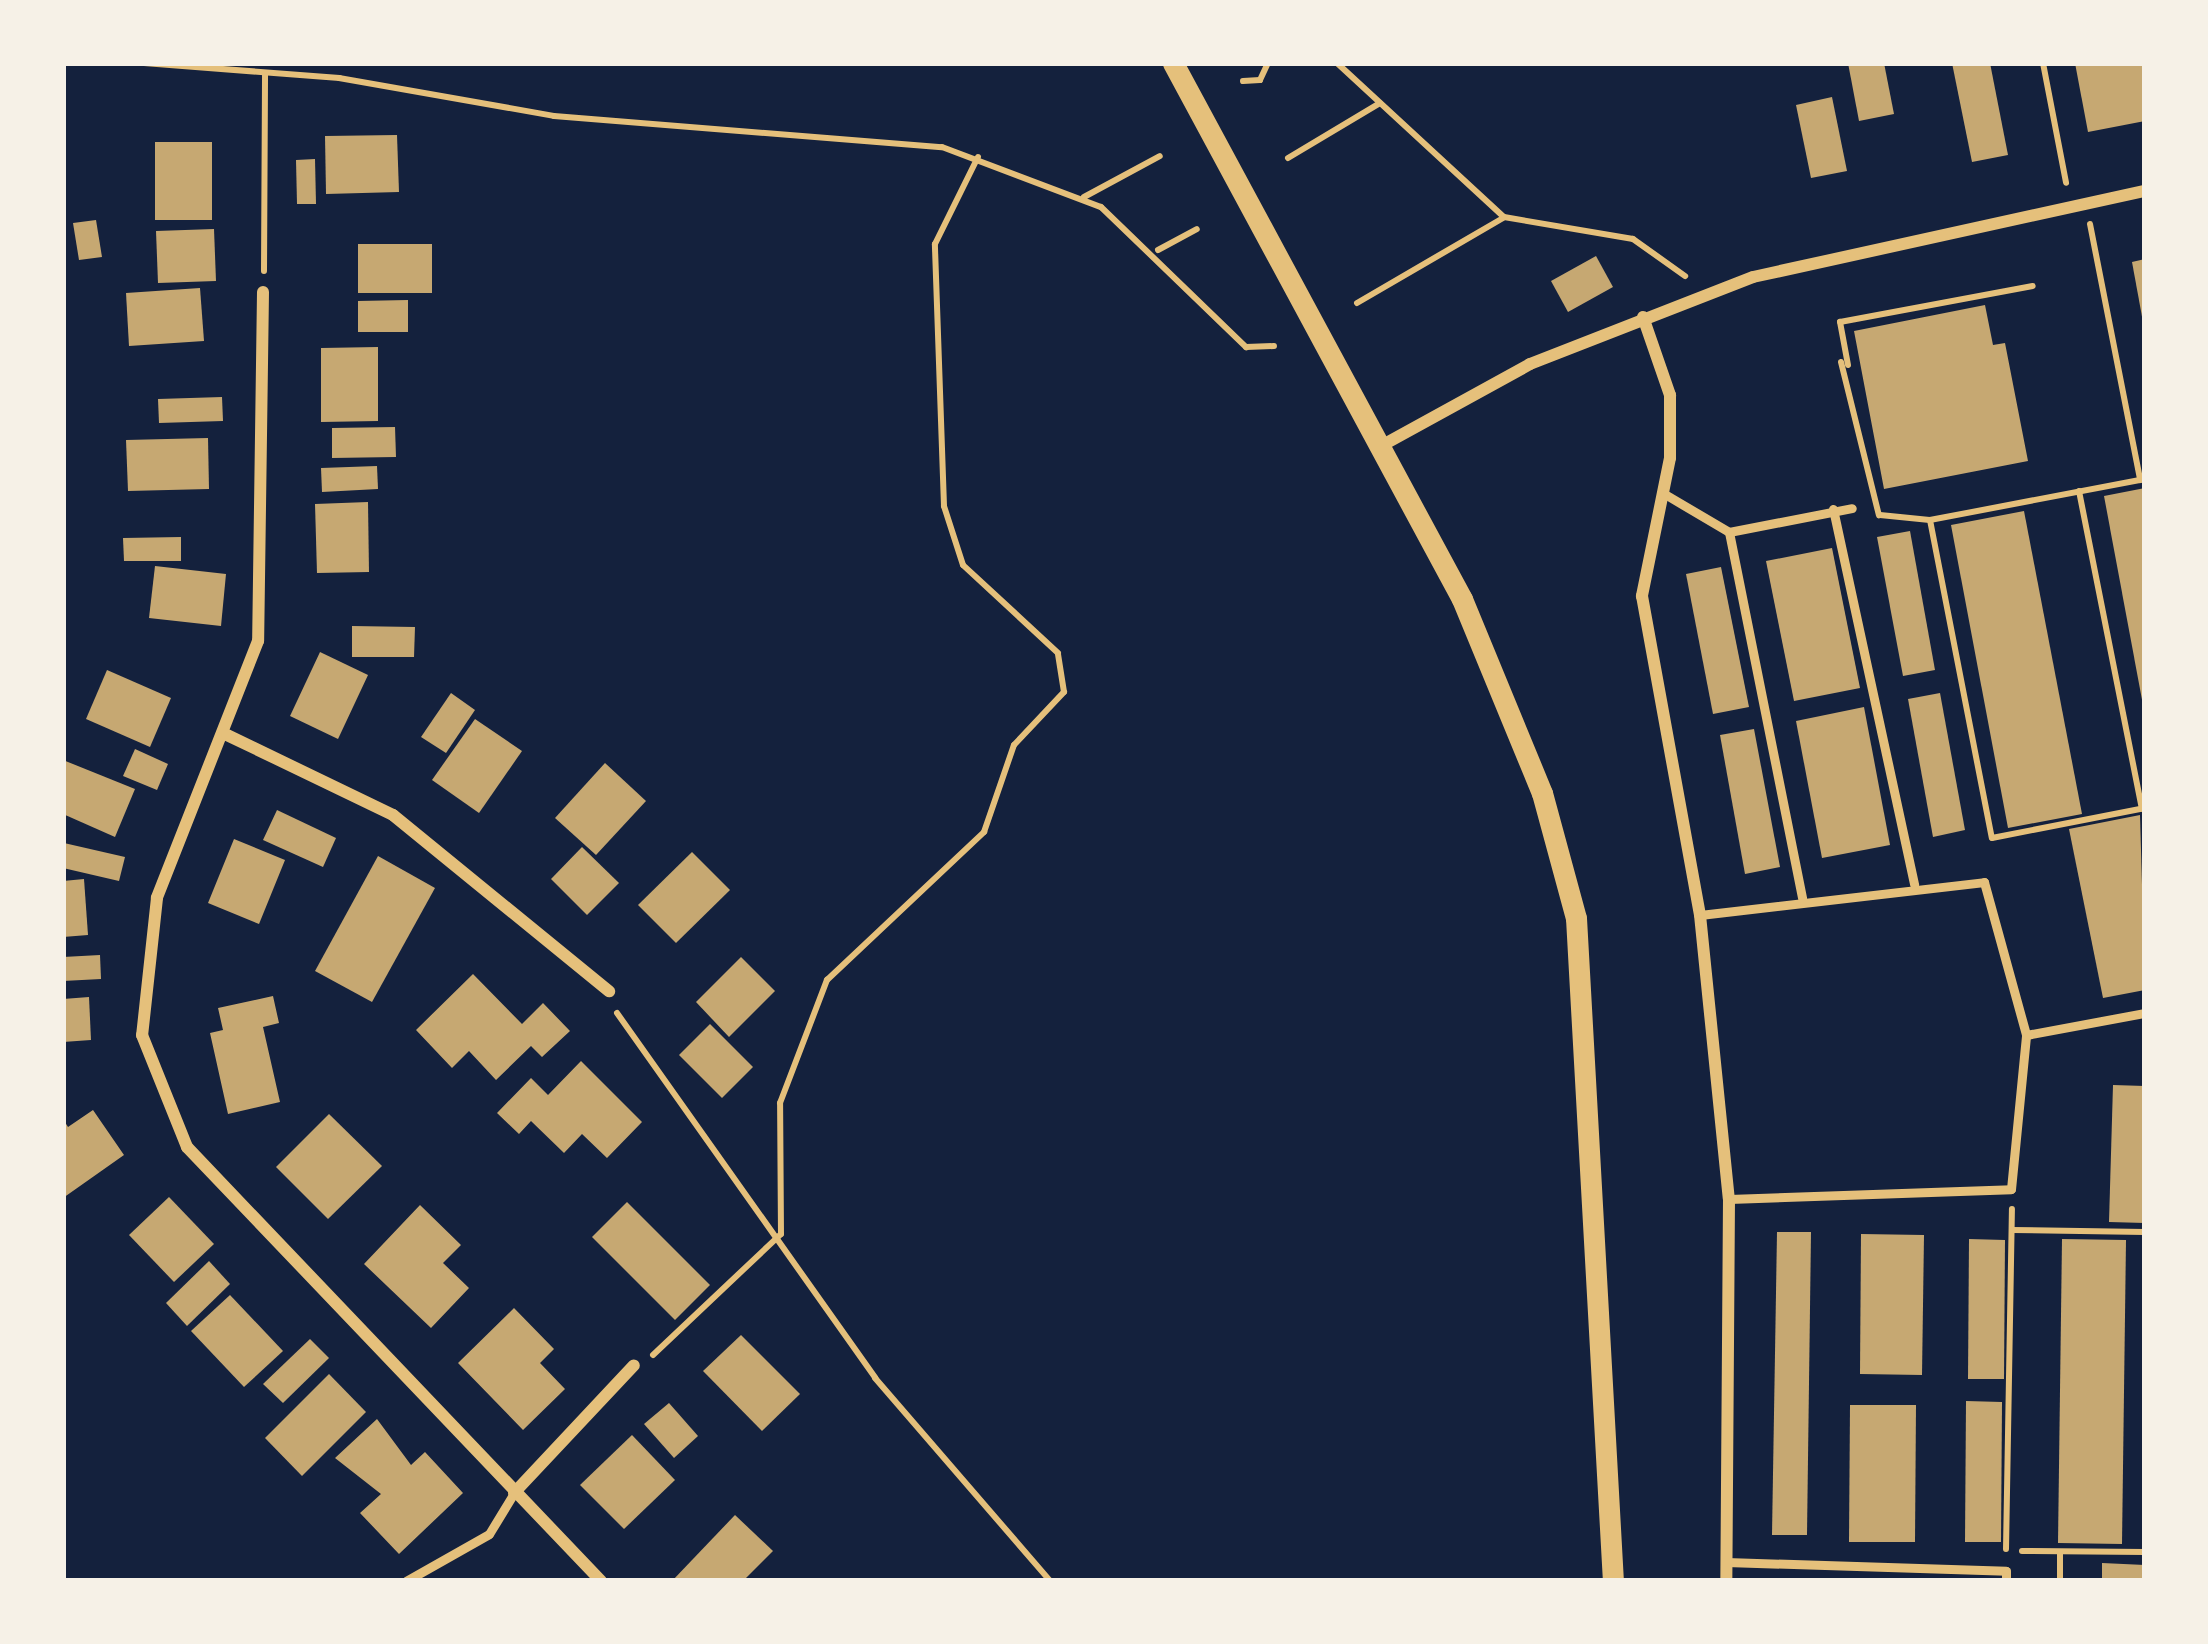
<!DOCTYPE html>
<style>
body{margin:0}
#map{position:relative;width:2208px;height:1644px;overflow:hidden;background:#14213d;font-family:Merriweather,serif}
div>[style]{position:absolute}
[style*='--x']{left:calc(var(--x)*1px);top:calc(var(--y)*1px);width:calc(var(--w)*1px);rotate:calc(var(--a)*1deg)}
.building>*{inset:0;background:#c6a872}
.path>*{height:6px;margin:-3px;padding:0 3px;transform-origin:3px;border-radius:3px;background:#e5c07b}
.service>*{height:9px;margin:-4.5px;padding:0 4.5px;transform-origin:4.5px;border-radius:4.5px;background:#e5c07b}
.minor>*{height:12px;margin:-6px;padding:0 6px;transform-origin:6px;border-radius:6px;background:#e5c07b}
.tertiary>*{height:21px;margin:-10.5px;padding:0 10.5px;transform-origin:10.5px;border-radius:10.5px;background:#e5c07b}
span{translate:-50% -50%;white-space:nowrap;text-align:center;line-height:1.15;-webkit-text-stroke:12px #f6f1e7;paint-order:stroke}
.frame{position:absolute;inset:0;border:66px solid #f6f1e7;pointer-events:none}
</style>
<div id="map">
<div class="building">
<i style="clip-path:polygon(1848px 63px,1884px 63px,1894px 114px,1859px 121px)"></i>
<i style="clip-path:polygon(1952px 63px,1990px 63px,2008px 155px,1972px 162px)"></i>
<i style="clip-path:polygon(2075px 63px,2145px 63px,2145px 121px,2088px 132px)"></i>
<i style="clip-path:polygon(1832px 97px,1847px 171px,1811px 178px,1796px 105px)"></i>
<i style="clip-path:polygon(397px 135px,399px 192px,326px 194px,325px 136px)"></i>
<i style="clip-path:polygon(155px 142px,212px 142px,212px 220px,155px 220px)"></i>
<i style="clip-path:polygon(315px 159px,316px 204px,297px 204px,296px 160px)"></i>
<i style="clip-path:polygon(96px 220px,102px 257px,79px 260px,73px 223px)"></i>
<i style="clip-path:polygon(214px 229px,216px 281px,158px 283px,156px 231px)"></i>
<i style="clip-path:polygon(358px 244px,432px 244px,432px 293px,358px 293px)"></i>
<i style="clip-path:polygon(1596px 256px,1613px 287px,1568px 312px,1551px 281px)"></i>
<i style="clip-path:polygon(2145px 259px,2145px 322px,2143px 322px,2132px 262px)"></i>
<i style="clip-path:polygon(200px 288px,204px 341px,129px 346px,126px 293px)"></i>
<i style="clip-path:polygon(408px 300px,408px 332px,358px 332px,358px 301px)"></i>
<i style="clip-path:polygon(1985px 305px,1993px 345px,2005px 343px,2028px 461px,1884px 489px,1854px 331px)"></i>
<i style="clip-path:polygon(378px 347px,378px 421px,321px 422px,321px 348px)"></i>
<i style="clip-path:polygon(222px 397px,223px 421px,159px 423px,158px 399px)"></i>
<i style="clip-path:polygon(395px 427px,396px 457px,332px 458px,332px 428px)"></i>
<i style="clip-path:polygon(208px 438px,209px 489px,128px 491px,126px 440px)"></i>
<i style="clip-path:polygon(377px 466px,378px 489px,322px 492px,321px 468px)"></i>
<i style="clip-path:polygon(2145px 488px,2145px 705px,2143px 705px,2104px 496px)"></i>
<i style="clip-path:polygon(368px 502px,369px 572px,317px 573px,315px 504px)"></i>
<i style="clip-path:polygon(2024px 511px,2082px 814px,2008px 828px,1951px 525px)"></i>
<i style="clip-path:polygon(1910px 531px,1935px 670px,1903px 676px,1877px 537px)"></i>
<i style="clip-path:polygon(181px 537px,181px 561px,124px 561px,123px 538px)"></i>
<i style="clip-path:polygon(1832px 548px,1860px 688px,1794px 701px,1766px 561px)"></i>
<i style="clip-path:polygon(155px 566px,226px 574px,221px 626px,149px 618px)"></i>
<i style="clip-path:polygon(1721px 567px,1749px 707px,1713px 714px,1686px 574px)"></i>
<i style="clip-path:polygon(352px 626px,415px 627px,414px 657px,352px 657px)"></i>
<i style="clip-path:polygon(320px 652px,368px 675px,338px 739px,290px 716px)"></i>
<i style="clip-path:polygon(107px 670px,171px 698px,150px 747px,86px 719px)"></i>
<i style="clip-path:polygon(451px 693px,475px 710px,446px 753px,421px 737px)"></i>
<i style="clip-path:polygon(1940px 693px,1965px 830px,1933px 837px,1908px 699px)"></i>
<i style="clip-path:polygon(1864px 707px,1890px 845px,1822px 858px,1796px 721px)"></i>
<i style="clip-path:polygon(475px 719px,522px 751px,479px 813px,432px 780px)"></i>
<i style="clip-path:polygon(1754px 729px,1780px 867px,1745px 874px,1720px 735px)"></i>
<i style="clip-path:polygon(135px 749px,168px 764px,157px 790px,123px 776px)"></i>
<i style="clip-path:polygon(63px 760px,135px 789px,115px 837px,63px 814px)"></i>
<i style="clip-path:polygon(605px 763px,646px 801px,596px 855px,555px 818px)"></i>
<i style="clip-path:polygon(277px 810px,336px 838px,323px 867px,263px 840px)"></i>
<i style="clip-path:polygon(2140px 815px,2145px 990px,2103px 998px,2069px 829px)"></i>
<i style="clip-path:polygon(234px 839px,285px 860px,259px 924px,208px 903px)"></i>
<i style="clip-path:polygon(64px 843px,125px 857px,119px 881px,63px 868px)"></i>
<i style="clip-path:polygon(582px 847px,619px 883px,587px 915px,551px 879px)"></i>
<i style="clip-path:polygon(692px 852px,730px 890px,676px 943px,638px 905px)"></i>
<i style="clip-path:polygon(378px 856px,435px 888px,372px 1002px,315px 971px)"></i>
<i style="clip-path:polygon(84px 879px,88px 935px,63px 937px,63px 881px)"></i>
<i style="clip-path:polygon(100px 955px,101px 979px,63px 981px,63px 957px)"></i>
<i style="clip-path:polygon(741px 957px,775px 991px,729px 1037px,696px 1002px)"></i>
<i style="clip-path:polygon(473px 974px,522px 1024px,543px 1003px,570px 1031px,542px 1057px,531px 1046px,496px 1080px,469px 1051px,452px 1068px,416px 1030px)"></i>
<i style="clip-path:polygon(273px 996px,279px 1023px,263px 1027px,280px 1102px,228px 1114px,210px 1033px,223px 1030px,218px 1008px)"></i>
<i style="clip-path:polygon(89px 997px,91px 1040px,63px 1042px,63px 999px)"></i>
<i style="clip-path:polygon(710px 1024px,753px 1067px,722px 1098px,679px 1055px)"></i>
<i style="clip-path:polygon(581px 1061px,642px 1122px,607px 1158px,582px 1134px,564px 1153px,531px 1121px,519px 1134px,497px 1113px,531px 1078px,548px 1095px)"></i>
<i style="clip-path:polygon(2113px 1085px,2145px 1086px,2145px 1223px,2109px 1222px)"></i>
<i style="clip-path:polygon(93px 1110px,124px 1155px,63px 1198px,63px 1119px,68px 1127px)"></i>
<i style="clip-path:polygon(329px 1114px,382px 1166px,328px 1219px,276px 1167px)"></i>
<i style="clip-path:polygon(169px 1197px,214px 1244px,174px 1282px,129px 1235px)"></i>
<i style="clip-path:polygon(627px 1202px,710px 1285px,675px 1320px,592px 1237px)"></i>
<i style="clip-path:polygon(420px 1205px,461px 1245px,443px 1263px,469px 1288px,431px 1328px,364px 1264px)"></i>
<i style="clip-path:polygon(1777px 1232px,1811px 1232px,1807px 1535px,1772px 1535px)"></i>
<i style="clip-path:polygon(1861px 1234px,1924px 1235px,1922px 1375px,1860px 1374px)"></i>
<i style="clip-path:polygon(1969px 1239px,2005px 1240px,2004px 1379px,1968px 1379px)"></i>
<i style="clip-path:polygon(2062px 1239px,2126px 1240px,2122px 1544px,2058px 1543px)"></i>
<i style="clip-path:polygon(209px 1261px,230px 1284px,187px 1326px,166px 1303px)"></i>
<i style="clip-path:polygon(230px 1295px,283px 1351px,244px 1387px,191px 1331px)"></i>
<i style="clip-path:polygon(514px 1308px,554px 1349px,540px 1363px,565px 1389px,523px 1430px,458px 1363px)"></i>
<i style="clip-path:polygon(741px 1335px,800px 1394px,762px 1431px,703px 1371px)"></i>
<i style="clip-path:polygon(310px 1339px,329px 1358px,283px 1403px,263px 1384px)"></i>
<i style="clip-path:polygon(329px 1374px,366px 1412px,302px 1476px,265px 1438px)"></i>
<i style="clip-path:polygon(1966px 1401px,2002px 1402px,2001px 1542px,1965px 1542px)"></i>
<i style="clip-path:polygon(669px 1403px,698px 1436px,674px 1458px,644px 1424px)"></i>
<i style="clip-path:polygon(1850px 1405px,1916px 1405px,1915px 1542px,1849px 1542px)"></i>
<i style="clip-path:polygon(377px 1419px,411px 1465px,425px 1452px,463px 1493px,399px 1554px,360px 1513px,381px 1494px,335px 1458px)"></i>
<i style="clip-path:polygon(632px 1435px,675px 1480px,624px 1529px,580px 1485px)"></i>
<i style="clip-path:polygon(735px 1515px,773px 1551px,743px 1581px,672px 1581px)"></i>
<i style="clip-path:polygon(2102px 1563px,2145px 1565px,2145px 1581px,2102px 1581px)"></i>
</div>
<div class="path">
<i style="--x:144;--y:63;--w:196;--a:4.4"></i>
<i style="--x:339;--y:78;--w:218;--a:10"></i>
<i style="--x:554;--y:116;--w:389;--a:4.6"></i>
<i style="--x:942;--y:147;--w:170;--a:20.7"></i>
<i style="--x:1101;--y:207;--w:202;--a:44"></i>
<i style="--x:1246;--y:347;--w:28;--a:-2"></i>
<i style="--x:1337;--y:63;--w:227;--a:42.7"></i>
<i style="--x:1504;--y:217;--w:131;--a:9.7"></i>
<i style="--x:1633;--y:239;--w:64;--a:35.4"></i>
<i style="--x:2043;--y:63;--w:122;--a:79.1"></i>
<i style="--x:1243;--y:81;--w:17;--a:-3"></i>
<i style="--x:1260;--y:80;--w:19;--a:-65"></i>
<i style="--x:1288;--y:158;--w:107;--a:-30.9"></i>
<i style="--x:1084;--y:197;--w:86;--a:-28.3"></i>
<i style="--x:2090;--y:224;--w:261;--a:78.9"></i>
<i style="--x:1158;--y:250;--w:44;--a:-28.3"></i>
<i style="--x:264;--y:271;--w:197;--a:-89.7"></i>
<i style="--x:1357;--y:303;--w:169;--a:-30.2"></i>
<i style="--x:1841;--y:362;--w:158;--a:76.1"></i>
<i style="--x:1848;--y:365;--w:44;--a:-100.5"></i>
<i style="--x:1840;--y:322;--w:196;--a:-10.6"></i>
<i style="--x:2145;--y:479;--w:219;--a:169.2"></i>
<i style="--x:1930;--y:520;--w:324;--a:79"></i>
<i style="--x:1992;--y:838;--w:156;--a:-11.1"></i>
<i style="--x:2079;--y:491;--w:324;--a:78.8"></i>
<i style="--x:1880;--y:515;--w:50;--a:5.7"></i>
<i style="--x:617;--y:1013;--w:447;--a:54.7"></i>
<i style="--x:875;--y:1378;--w:268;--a:49.2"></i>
<i style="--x:2012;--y:1230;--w:133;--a:0.9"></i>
<i style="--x:653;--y:1355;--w:176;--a:-43.4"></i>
<i style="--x:781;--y:1234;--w:131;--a:-90.4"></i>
<i style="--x:780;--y:1103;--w:132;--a:-69.1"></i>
<i style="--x:827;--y:980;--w:216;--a:-43.3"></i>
<i style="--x:984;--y:832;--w:92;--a:-71"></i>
<i style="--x:1014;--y:745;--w:73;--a:-46.7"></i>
<i style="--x:1064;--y:692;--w:39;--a:-99"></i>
<i style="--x:1058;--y:653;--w:129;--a:-137.2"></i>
<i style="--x:963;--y:565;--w:62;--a:-107.9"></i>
<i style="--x:944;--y:506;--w:262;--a:-92"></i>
<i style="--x:935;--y:244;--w:97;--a:-63.7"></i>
<i style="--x:2006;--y:1549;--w:340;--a:-89"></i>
<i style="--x:2022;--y:1551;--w:123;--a:0.5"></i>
<i style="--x:2060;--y:1581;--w:29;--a:-90"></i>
</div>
<div class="service">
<i style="--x:1663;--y:493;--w:77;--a:30.6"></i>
<i style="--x:1729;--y:532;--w:125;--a:-11"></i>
<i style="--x:1833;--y:509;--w:384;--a:77.8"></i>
<i style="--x:1729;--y:532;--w:373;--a:78.7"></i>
<i style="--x:1700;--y:915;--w:286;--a:-6.6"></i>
<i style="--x:1984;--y:882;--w:159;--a:74.6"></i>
<i style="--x:1729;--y:1199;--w:282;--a:-2"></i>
<i style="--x:2011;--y:1189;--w:155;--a:-84.4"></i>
<i style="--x:2026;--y:1035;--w:121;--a:-10.5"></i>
<i style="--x:1726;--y:1562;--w:280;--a:1.8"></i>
<i style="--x:2006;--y:1571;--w:10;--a:90"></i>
<i style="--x:406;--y:1581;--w:95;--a:-29.5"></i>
<i style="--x:489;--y:1534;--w:48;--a:-58.6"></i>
</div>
<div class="minor">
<i style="--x:263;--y:292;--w:349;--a:90.8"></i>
<i style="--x:258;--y:641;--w:276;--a:111.5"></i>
<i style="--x:157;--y:898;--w:138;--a:96.2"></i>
<i style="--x:142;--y:1035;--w:121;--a:68.1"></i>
<i style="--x:187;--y:1147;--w:600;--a:46.35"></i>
<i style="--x:1643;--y:317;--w:83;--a:70.9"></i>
<i style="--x:1670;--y:395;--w:63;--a:90"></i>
<i style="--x:1670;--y:458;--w:141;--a:101.5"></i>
<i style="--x:1642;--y:596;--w:324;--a:79.7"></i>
<i style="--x:1700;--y:915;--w:285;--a:84.2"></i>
<i style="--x:1729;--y:1199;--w:382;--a:90.4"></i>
<i style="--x:1381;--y:446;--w:170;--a:-28.8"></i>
<i style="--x:1530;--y:364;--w:239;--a:-21.3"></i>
<i style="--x:1753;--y:277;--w:401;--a:-12.4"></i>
<i style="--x:227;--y:735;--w:184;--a:25.7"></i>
<i style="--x:393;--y:815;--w:279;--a:39.2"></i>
<i style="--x:514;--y:1493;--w:175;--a:-46.8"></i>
</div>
<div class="tertiary">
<i style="--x:1173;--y:63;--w:609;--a:61.67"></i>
<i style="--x:1462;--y:599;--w:210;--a:67.6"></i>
<i style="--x:1542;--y:793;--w:130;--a:74.8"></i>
<i style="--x:1576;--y:918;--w:664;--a:86.81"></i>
</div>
<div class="frame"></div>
</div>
